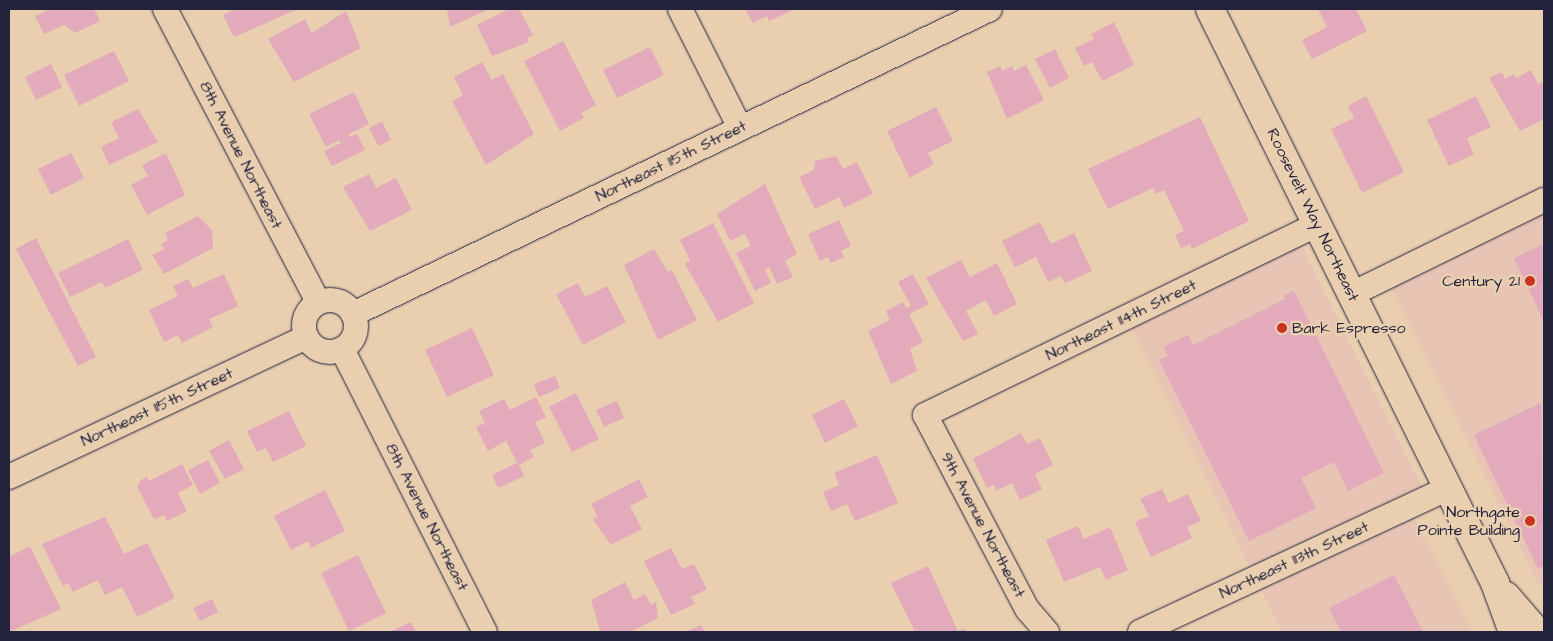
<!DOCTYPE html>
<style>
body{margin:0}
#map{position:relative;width:1553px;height:641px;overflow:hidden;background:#e9cfb0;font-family:"Architects Daughter",sans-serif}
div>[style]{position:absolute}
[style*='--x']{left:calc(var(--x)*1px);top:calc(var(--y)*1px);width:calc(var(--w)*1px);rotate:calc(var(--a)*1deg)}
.built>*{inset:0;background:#e7c4b3}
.building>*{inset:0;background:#e2aabb}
.roads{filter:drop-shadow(0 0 1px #22223b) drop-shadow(0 0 1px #22223b)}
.minor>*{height:24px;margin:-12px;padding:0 12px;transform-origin:12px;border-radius:12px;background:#e9cfb0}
.minor>.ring{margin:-12px;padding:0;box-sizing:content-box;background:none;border:24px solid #e9cfb0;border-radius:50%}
.tertiary>*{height:28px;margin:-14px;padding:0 14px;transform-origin:14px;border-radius:14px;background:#e9cfb0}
.dots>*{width:14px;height:14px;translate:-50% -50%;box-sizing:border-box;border:2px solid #e9cfb0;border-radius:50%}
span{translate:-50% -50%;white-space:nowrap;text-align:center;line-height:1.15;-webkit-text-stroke:5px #e9cfb0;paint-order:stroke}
.street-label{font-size:16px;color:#22223b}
.poi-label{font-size:16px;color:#22223b}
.right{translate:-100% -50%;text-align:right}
.left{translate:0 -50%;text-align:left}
.frame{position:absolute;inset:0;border:10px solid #22223b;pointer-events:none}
</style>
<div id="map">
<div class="built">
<i style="clip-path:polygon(1544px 211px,1544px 586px,1537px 582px,1391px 285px)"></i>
<i style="clip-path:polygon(1296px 234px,1428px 498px,1409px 507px,1472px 632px,1282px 632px,1127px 317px)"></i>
</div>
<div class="building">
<i style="clip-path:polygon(51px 9px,94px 9px,100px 21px,75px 33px,64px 25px,44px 34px,35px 16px)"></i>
<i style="clip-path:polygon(235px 9px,298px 9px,234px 37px,223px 15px)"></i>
<i style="clip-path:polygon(447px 9px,489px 9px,450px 27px)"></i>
<i style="clip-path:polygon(509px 9px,519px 9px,533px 35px,527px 38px,529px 42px,492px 56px,477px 25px)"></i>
<i style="clip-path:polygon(745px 9px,795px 9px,769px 21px,767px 16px,753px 23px)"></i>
<i style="clip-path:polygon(1318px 9px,1356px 9px,1367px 31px,1312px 59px,1302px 40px,1327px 27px)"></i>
<i style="clip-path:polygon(346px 11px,361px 48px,294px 82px,268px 39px,305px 19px,312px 33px)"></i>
<i style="clip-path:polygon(1114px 22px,1134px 65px,1102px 81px,1092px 62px,1084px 66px,1075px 48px,1094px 39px,1091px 34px)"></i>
<i style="clip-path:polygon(563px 41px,596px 105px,581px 113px,584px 118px,560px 131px,524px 61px)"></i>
<i style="clip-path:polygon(650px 47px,664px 75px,617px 98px,603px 70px)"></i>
<i style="clip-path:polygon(1055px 49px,1069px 78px,1050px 88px,1035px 59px)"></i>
<i style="clip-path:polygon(114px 51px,129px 81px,79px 106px,64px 75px)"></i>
<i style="clip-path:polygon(482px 62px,492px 80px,503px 74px,534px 134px,486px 165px,452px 101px,463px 95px,454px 77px)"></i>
<i style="clip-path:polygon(51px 64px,62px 87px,36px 100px,25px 77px)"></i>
<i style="clip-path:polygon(1026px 65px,1044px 100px,1007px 119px,987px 72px,1000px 66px,1002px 71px,1012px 66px,1014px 71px)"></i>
<i style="clip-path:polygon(1531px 70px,1538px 84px,1544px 82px,1544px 119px,1520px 131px,1489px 78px,1502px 72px,1505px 79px,1514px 74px,1516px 78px)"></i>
<i style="clip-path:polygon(354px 92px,369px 124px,349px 134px,350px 137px,357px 134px,365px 150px,332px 166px,324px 151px,341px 143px,339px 140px,326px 147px,309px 114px)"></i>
<i style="clip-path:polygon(1366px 96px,1404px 172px,1362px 193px,1331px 129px,1354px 118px,1348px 106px)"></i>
<i style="clip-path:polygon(1476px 96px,1491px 127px,1467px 138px,1474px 154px,1449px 166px,1427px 120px)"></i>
<i style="clip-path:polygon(936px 107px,953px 141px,928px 153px,934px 164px,910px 178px,887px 131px)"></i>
<i style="clip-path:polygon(138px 109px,158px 142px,109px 165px,101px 147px,119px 138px,111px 122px)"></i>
<i style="clip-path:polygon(1200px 117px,1249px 221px,1192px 249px,1190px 244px,1181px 248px,1175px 235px,1184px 231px,1164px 190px,1156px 194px,1153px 188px,1108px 209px,1088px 169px)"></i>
<i style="clip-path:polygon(382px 121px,391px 140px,378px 146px,369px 128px)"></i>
<i style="clip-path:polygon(71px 153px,84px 178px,51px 195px,38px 169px)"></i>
<i style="clip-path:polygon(166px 153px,185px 195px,147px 215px,131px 185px,148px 176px,142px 165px)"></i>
<i style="clip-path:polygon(836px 156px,843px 169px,857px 162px,873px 194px,844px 208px,839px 197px,815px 209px,799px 177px,814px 170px,815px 161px)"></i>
<i style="clip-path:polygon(369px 174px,376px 188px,396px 178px,412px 210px,370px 231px,343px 187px)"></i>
<i style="clip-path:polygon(765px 184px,797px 254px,785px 261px,793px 277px,777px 284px,769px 267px,765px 270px,771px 283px,755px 291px,736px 253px,751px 246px,745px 234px,730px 241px,717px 214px)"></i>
<i style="clip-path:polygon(198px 216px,212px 230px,213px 248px,164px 274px,152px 255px,164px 249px,161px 244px,168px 240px,165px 233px)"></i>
<i style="clip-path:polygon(839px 220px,851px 246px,841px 251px,844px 257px,831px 263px,828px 257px,820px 261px,808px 234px)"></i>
<i style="clip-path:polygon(1040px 222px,1051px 244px,1074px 233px,1092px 271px,1065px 283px,1061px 276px,1048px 282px,1036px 257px,1015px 267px,1002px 241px)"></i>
<i style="clip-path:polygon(713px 223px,754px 303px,718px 322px,685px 264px,690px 260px,680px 240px)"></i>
<i style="clip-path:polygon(36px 238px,96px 357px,78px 366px,16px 249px)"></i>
<i style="clip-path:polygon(128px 239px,143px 270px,105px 288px,102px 282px,70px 297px,58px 273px)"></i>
<i style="clip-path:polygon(1544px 244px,1544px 322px,1514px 258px)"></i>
<i style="clip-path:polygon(654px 249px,668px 272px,672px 270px,697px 320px,658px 340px,624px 265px)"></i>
<i style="clip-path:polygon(961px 260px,970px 277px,997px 263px,1017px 304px,994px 316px,986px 300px,966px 311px,978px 334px,963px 341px,926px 278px)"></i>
<i style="clip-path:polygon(224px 274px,238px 306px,209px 319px,213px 327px,182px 343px,178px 335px,164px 342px,149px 310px,178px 296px,173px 286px,188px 279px,193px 288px)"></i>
<i style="clip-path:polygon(913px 274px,929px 304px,909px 314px,923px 342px,910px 349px,917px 371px,891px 384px,868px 331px,890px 320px,886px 311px,903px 302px,906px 308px,911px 306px,898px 282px)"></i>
<i style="clip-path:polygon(578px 283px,585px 297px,607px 286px,626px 322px,583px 345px,556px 294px)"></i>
<i style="clip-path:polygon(1294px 291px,1384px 473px,1348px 491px,1334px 462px,1301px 478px,1316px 508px,1249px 541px,1159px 360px,1168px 356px,1163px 347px,1188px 335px,1193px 345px,1285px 299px,1283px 296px)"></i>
<i style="clip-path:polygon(472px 328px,494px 375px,447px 397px,425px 350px)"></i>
<i style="clip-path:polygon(555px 376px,560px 388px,539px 397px,534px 384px)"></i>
<i style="clip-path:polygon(576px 393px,599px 439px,572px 452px,549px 407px)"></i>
<i style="clip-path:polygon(536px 397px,546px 417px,535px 422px,545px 443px,530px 450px,534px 457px,519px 465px,524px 476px,498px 488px,492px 475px,517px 463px,506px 441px,488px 451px,476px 427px,485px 423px,479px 411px,504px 399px,510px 410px)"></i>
<i style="clip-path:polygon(844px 399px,858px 426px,825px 443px,812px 415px)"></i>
<i style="clip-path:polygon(617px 401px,624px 418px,604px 427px,596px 410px)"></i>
<i style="clip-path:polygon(1541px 403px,1544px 566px,1538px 569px,1474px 435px)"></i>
<i style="clip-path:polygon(289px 411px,306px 446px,273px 462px,266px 448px,257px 452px,247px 431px)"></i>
<i style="clip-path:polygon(1021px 433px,1027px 444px,1040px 438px,1053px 465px,1035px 474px,1042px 489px,1020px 500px,1012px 483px,996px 491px,994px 485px,987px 488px,973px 459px)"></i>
<i style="clip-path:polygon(229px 440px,244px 469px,225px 479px,209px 451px)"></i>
<i style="clip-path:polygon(877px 455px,898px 503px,855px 521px,847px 504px,831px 511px,823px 492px,839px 485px,834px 473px)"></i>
<i style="clip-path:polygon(208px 460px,220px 483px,200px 494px,188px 470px)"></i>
<i style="clip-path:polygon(182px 464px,193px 485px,178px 493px,187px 511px,167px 521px,164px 515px,154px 519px,137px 487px,141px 480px,147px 477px,149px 481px)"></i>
<i style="clip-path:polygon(639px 479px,648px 497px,630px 506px,642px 529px,611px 545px,593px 519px,598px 517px,591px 504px)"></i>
<i style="clip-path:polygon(1162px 489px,1169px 503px,1188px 494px,1201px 521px,1187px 527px,1192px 538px,1151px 557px,1135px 522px,1149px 516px,1140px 499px)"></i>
<i style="clip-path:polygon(325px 490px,345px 531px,311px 548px,308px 541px,291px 550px,274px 516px)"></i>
<i style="clip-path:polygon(105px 517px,124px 554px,147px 543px,175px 598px,137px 617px,122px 587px,105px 595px,98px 580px,73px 592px,68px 583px,63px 586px,42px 544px)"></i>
<i style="clip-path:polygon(1078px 526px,1084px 539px,1110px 527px,1128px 570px,1106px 580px,1100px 567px,1064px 582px,1046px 540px)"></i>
<i style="clip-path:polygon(30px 546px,61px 609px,9px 632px,9px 557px)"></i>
<i style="clip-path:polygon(671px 548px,682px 569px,694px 564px,707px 589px,691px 597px,695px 604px,671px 615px,644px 561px)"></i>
<i style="clip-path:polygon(358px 555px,386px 613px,349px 631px,321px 573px)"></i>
<i style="clip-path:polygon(928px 566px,958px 631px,964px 628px,966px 632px,915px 632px,891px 583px)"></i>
<i style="clip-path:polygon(1394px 575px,1423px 632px,1341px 632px,1329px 608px)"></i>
<i style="clip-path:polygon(625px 582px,634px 600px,645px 594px,651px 605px,656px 602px,658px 618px,630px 632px,600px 631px,591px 600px)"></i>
<i style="clip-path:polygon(212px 599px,218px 612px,200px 621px,193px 608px)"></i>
<i style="clip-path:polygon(411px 622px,416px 632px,389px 632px)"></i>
<i style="clip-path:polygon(701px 625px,705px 632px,685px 632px)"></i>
</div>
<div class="roads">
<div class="minor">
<i style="--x:165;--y:9;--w:331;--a:62.4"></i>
<i style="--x:680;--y:9;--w:133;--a:63.2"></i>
<i style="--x:1352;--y:294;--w:214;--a:-26.1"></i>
<i class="ring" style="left:304px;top:300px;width:28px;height:28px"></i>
<i style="--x:353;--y:314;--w:706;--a:-25.59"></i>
<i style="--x:342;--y:349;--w:317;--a:63.2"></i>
<i style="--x:9;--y:477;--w:328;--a:-25.2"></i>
<i style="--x:1047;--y:632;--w:30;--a:-131"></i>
<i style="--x:1027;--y:609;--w:219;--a:-117.7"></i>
<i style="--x:925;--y:415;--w:436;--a:-25.9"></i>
<i style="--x:1140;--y:632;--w:341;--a:-25"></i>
</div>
<div class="tertiary">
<i style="--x:1210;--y:9;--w:641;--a:63.59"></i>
<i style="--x:1495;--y:583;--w:52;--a:69.8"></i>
<i style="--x:1506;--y:596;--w:48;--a:49.3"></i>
</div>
</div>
<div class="dots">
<i style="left:1530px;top:281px;background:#c8321e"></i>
<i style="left:1282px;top:328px;background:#c8321e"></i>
<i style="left:1530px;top:521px;background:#c8321e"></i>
</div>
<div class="street-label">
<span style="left:241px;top:155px;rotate:63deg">8th Avenue Northeast</span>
<span style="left:671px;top:161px;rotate:-26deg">Northeast 115th Street</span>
<span style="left:1313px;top:215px;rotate:64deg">Roosevelt Way Northeast</span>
<span style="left:1121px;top:320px;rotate:-26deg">Northeast 114th Street</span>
<span style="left:157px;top:407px;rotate:-25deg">Northeast 115th Street</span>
<span style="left:427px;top:517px;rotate:63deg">8th Avenue Northeast</span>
<span style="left:983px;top:525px;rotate:62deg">9th Avenue Northeast</span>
<span style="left:1294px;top:560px;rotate:-25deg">Northeast 113th Street</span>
</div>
<div class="poi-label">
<span class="right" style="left:1520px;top:281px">Century 21</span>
<span class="left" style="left:1292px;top:328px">Bark Espresso</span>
<span class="right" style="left:1520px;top:521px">Northgate<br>Pointe Building</span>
</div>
<div class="frame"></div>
</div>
